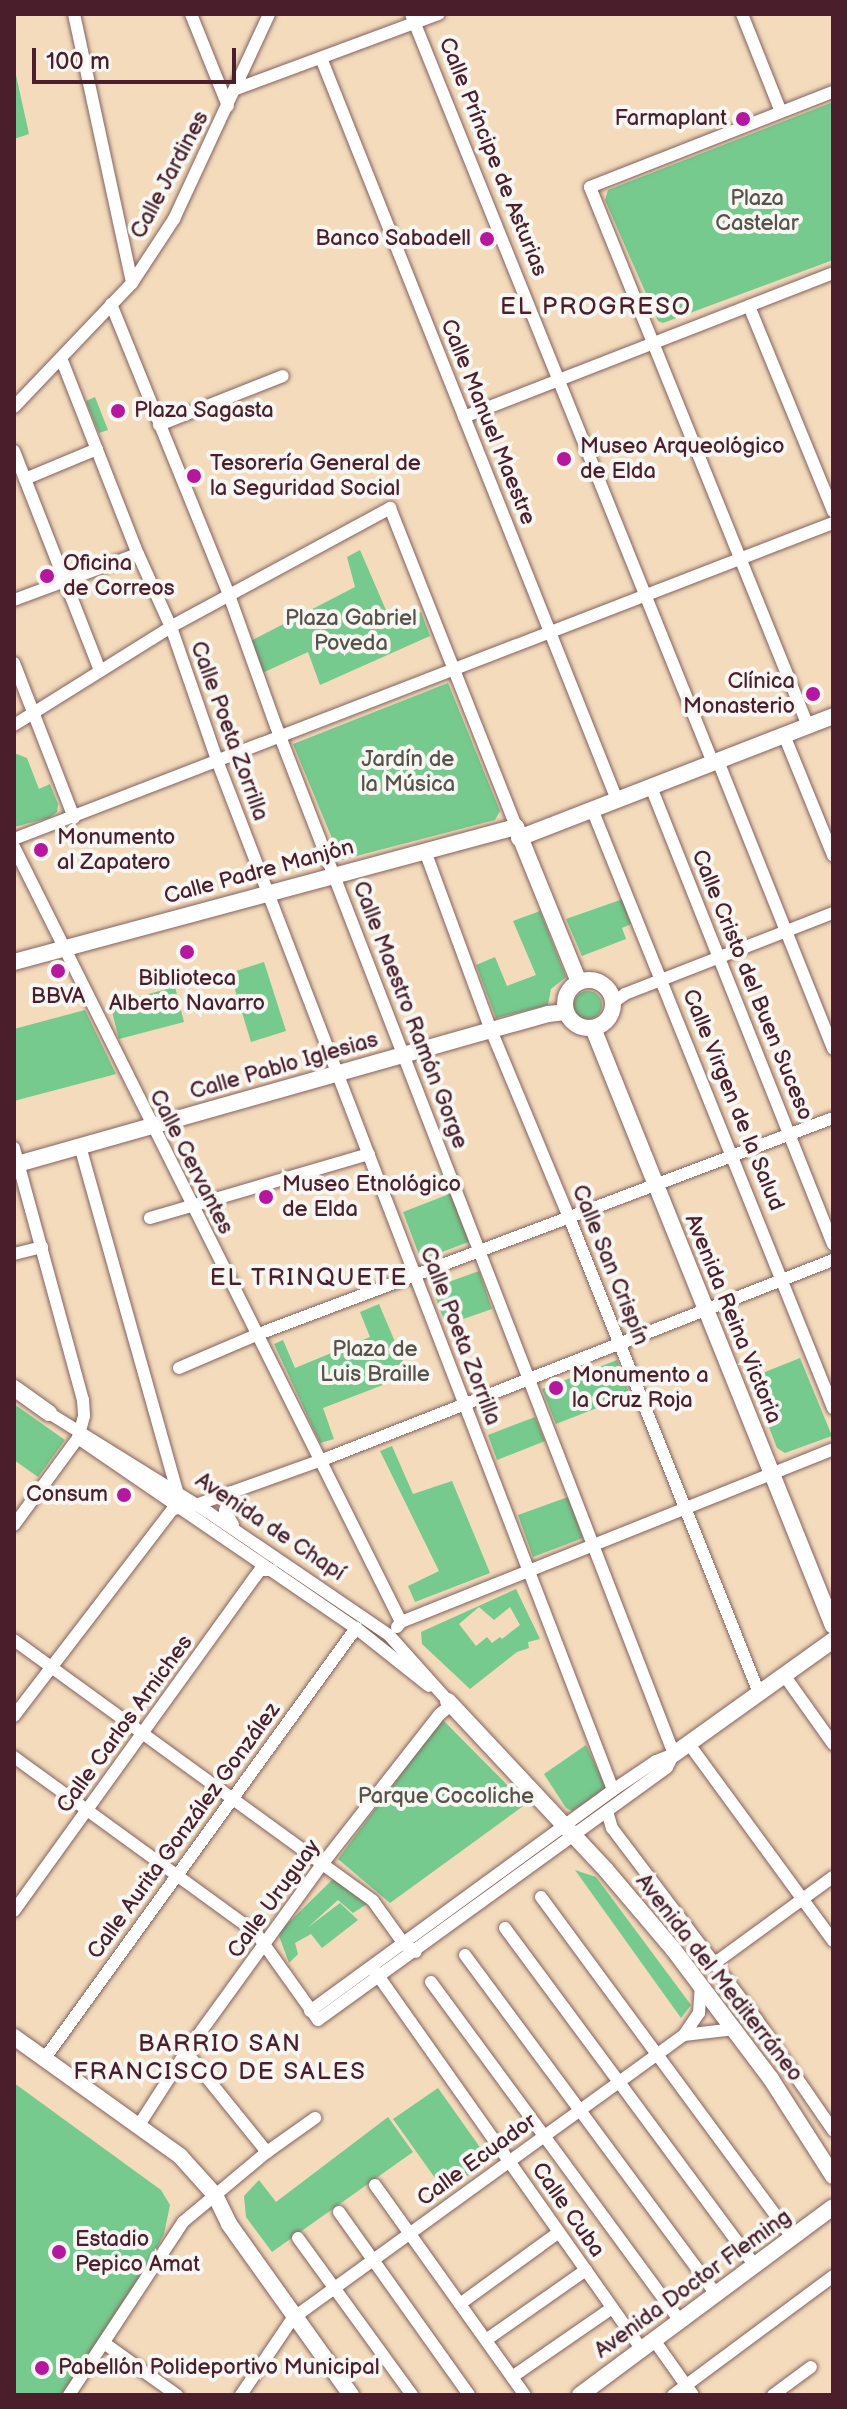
<!DOCTYPE html>
<meta charset="utf-8">
<style>
body{margin:0}
#map{position:relative;width:847px;height:2409px;overflow:hidden;background:#f3dbbc;font-family:"Balsamiq Sans",sans-serif}
div>[style]{position:absolute}
[style*='--x']{left:calc(var(--x)*1px);top:calc(var(--y)*1px);width:calc(var(--w)*1px);rotate:calc(var(--a)*1deg)}
.green>*{inset:0;background:#76ca8e}
.round{border-radius:50%}
.roads{filter:drop-shadow(0 0 2px #85615e) drop-shadow(0 0 2px #85615e)}
.minor>*{height:12px;margin:-6px;padding:0 6px;transform-origin:6px;border-radius:6px;background:#fff}
.tertiary>*{height:16px;margin:-8px;padding:0 8px;transform-origin:8px;border-radius:8px;background:#fff}
.tertiary>.ring{margin:-8px;padding:0;box-sizing:content-box;background:none;border:16px solid #fff;border-radius:50%}
.dots>*{width:22px;height:22px;translate:-50% -50%;box-sizing:border-box;border:4px solid #f6f6f2;border-radius:50%}
span{translate:-50% -50%;white-space:nowrap;text-align:center;line-height:1.15;-webkit-text-stroke:8px #f6f6f2;paint-order:stroke}
.poi-label{font-size:22px;color:#4a1f2b}
.right{translate:-100% -50%;text-align:right}
.left{translate:0 -50%;text-align:left}
.street-label{font-size:22px;color:#4a1f2b}
.park-label{font-size:22px;color:#575249}
.neighbourhood-label{font-size:24px;color:#4a1f2b;letter-spacing:2px}
.frame{position:absolute;inset:0;border:16px solid #4a1f2b;pointer-events:none}
.scale{position:absolute;left:32px;top:48px;width:204px;height:36px;box-sizing:border-box;border:4px solid #4a1f2b;border-top:0;padding-left:10px;font-size:24px;line-height:28px;white-space:nowrap;color:#4a1f2b;-webkit-text-stroke:6px #f6f6f2;paint-order:stroke}
</style>
<div id="map">
<div class="green">
<i style="clip-path:polygon(14px 66px,29px 134px,14px 139px)"></i>
<i style="clip-path:polygon(833px 102px,833px 260px,663px 323px,658px 321px,605px 200px,608px 190px)"></i>
<i style="clip-path:polygon(95px 397px,108px 430px,99px 433px,86px 401px)"></i>
<i style="clip-path:polygon(360px 550px,392px 624px,421px 612px,430px 636px,320px 685px,308px 652px,258px 675px,247px 643px,355px 587px,347px 557px)"></i>
<i style="clip-path:polygon(448px 683px,500px 811px,495px 820px,341px 860px,293px 744px)"></i>
<i style="clip-path:polygon(14px 753px,27px 758px,39px 789px,50px 784px,58px 804px,57px 812px,49px 818px,14px 827px)"></i>
<i style="clip-path:polygon(623px 899px,631px 924px,622px 928px,626px 939px,582px 956px,566px 919px)"></i>
<i style="clip-path:polygon(540px 911px,566px 977px,551px 989px,548px 1005px,496px 1018px,476px 965px,495px 957px,507px 986px,536px 975px,513px 921px)"></i>
<i style="clip-path:polygon(264px 962px,286px 1031px,251px 1042px,230px 973px)"></i>
<i style="clip-path:polygon(175px 987px,184px 1022px,119px 1039px,110px 1004px)"></i>
<i class="round" style="left:574px;top:991px;width:28px;height:28px"></i>
<i style="clip-path:polygon(85px 1010px,116px 1074px,14px 1101px,14px 1029px)"></i>
<i style="clip-path:polygon(452px 1193px,471px 1241px,421px 1260px,403px 1212px)"></i>
<i style="clip-path:polygon(479px 1271px,492px 1309px,446px 1325px,432px 1288px)"></i>
<i style="clip-path:polygon(379px 1304px,409px 1375px,323px 1408px,334px 1439px,320px 1443px,274px 1344px,283px 1340px,295px 1368px,370px 1337px,360px 1312px)"></i>
<i style="clip-path:polygon(800px 1358px,832px 1436px,785px 1453px,777px 1448px,750px 1378px)"></i>
<i style="clip-path:polygon(617px 1360px,630px 1395px,556px 1424px,542px 1389px)"></i>
<i style="clip-path:polygon(14px 1404px,65px 1440px,38px 1477px,14px 1460px)"></i>
<i style="clip-path:polygon(535px 1417px,545px 1441px,497px 1460px,488px 1435px)"></i>
<i style="clip-path:polygon(392px 1446px,413px 1494px,452px 1481px,490px 1573px,415px 1602px,408px 1586px,439px 1571px,380px 1451px)"></i>
<i style="clip-path:polygon(568px 1497px,583px 1538px,533px 1557px,518px 1515px)"></i>
<i style="clip-path:polygon(evenodd,516px 1589px,540px 1639px,528px 1642px,529px 1648px,517px 1652px,470px 1689px,422px 1644px,421px 1632px,516px 1589px,479px 1607px,494px 1620px,510px 1607px,520px 1625px,502px 1639px,500px 1637px,492px 1643px,487px 1637px,476px 1646px,459px 1624px,479px 1607px)"></i>
<i style="clip-path:polygon(442px 1719px,526px 1804px,390px 1903px,338px 1859px)"></i>
<i style="clip-path:polygon(586px 1745px,607px 1789px,572px 1811px,566px 1808px,544px 1774px)"></i>
<i style="clip-path:polygon(575px 1870px,596px 1877px,691px 2005px,681px 2018px)"></i>
<i style="clip-path:polygon(335px 1877px,370px 1902px,353px 1913px,338px 1900px,307px 1928px,340px 1903px,358px 1920px,322px 1948px,311px 1934px,295px 1943px,298px 1954px,289px 1963px,278px 1933px)"></i>
<i style="clip-path:polygon(14px 2083px,161px 2190px,170px 2205px,164px 2234px,140px 2281px,61px 2395px,14px 2395px)"></i>
<i style="clip-path:polygon(438px 2088px,489px 2160px,445px 2192px,393px 2119px)"></i>
<i style="clip-path:polygon(388px 2117px,413px 2152px,272px 2252px,246px 2217px,244px 2196px,259px 2180px,276px 2202px)"></i>
</div>
<div class="roads">
<div class="minor">
<i style="--x:74;--y:14;--w:275;--a:77.8"></i>
<i style="--x:191;--y:14;--w:99;--a:68.1"></i>
<i style="--x:411;--y:14;--w:808;--a:68.04"></i>
<i style="--x:742;--y:14;--w:105;--a:68.3"></i>
<i style="--x:321;--y:58;--w:799;--a:68.25"></i>
<i style="--x:236;--y:89;--w:216;--a:-20.3"></i>
<i style="--x:111;--y:304;--w:314;--a:67.9"></i>
<i style="--x:229;--y:595;--w:139;--a:70.3"></i>
<i style="--x:276;--y:726;--w:1102;--a:68.84"></i>
<i style="--x:749;--y:306;--w:222;--a:67.7"></i>
<i style="--x:61;--y:358;--w:211;--a:68.6"></i>
<i style="--x:138;--y:554;--w:80;--a:65.7"></i>
<i style="--x:171;--y:627;--w:144;--a:70.9"></i>
<i style="--x:218;--y:763;--w:1100;--a:68.96"></i>
<i style="--x:14;--y:407;--w:171;--a:-46.4"></i>
<i style="--x:132;--y:283;--w:77;--a:-56.7"></i>
<i style="--x:174;--y:219;--w:226;--a:-65.1"></i>
<i style="--x:464;--y:417;--w:396;--a:-21.3"></i>
<i style="--x:159;--y:425;--w:133;--a:-21.6"></i>
<i style="--x:14;--y:451;--w:236;--a:68.6"></i>
<i style="--x:25;--y:479;--w:78;--a:-22.6"></i>
<i style="--x:14;--y:600;--w:132;--a:-20.4"></i>
<i style="--x:14;--y:663;--w:166;--a:68.8"></i>
<i style="--x:14;--y:725;--w:189;--a:-32"></i>
<i style="--x:174;--y:625;--w:246;--a:-28.4"></i>
<i style="--x:390;--y:508;--w:343;--a:68.4"></i>
<i style="--x:808;--y:726;--w:581;--a:-112.02"></i>
<i style="--x:590;--y:187;--w:261;--a:-21.4"></i>
<i style="--x:784;--y:735;--w:130;--a:67.8"></i>
<i style="--x:718;--y:761;--w:310;--a:68.2"></i>
<i style="--x:651;--y:787;--w:492;--a:68.3"></i>
<i style="--x:592;--y:809;--w:646;--a:68.08"></i>
<i style="--x:14;--y:839;--w:878;--a:-21.1"></i>
<i style="--x:14;--y:847;--w:866;--a:63.46"></i>
<i style="--x:425;--y:851;--w:191;--a:69.8"></i>
<i style="--x:491;--y:1030;--w:203;--a:67.4"></i>
<i style="--x:569;--y:1217;--w:513;--a:68.24"></i>
<i style="--x:614;--y:1002;--w:14;--a:-36"></i>
<i style="--x:625;--y:994;--w:223;--a:-21.3"></i>
<i style="--x:80;--y:1146;--w:359;--a:74.3"></i>
<i style="--x:14;--y:1148;--w:261;--a:74.7"></i>
<i style="--x:83;--y:1400;--w:16;--a:86"></i>
<i style="--x:84;--y:1416;--w:23;--a:105"></i>
<i style="--x:78;--y:1438;--w:108;--a:126.3"></i>
<i style="--x:150;--y:1218;--w:228;--a:-16.3"></i>
<i style="--x:14;--y:1254;--w:29;--a:-14"></i>
<i style="--x:179;--y:1368;--w:84;--a:-23.2"></i>
<i style="--x:256;--y:1335;--w:616;--a:-20.61"></i>
<i style="--x:49;--y:1413;--w:187;--a:31.9"></i>
<i style="--x:208;--y:1512;--w:219;--a:34.2"></i>
<i style="--x:389;--y:1635;--w:89;--a:48.2"></i>
<i style="--x:78;--y:1438;--w:337;--a:34.4"></i>
<i style="--x:356;--y:1628;--w:93;--a:38.5"></i>
<i style="--x:231;--y:1492;--w:20;--a:108"></i>
<i style="--x:225;--y:1511;--w:16;--a:60"></i>
<i style="--x:397;--y:1627;--w:6;--a:-51"></i>
<i style="--x:401;--y:1622;--w:465;--a:-21.8"></i>
<i style="--x:14;--y:1640;--w:444;--a:36"></i>
<i style="--x:373;--y:1901;--w:53;--a:54.2"></i>
<i style="--x:404;--y:1944;--w:14;--a:34"></i>
<i style="--x:784;--y:1675;--w:85;--a:54.6"></i>
<i style="--x:14;--y:1716;--w:261;--a:-52.5"></i>
<i style="--x:173;--y:1509;--w:23;--a:-10"></i>
<i style="--x:196;--y:1505;--w:142;--a:-19.7"></i>
<i style="--x:330;--y:1457;--w:540;--a:-21.39"></i>
<i style="--x:689;--y:1744;--w:244;--a:53.8"></i>
<i style="--x:14;--y:1757;--w:299;--a:36"></i>
<i style="--x:256;--y:1933;--w:107;--a:54.5"></i>
<i style="--x:318;--y:2020;--w:431;--a:-35.9"></i>
<i style="--x:667;--y:1767;--w:15;--a:-62"></i>
<i style="--x:607;--y:1811;--w:18;--a:74"></i>
<i style="--x:612;--y:1828;--w:241;--a:52.9"></i>
<i style="--x:757;--y:2020;--w:134;--a:55.4"></i>
<i style="--x:541;--y:1897;--w:423;--a:53.6"></i>
<i style="--x:14;--y:1911;--w:412;--a:-54.2"></i>
<i style="--x:255;--y:1577;--w:9;--a:-54"></i>
<i style="--x:260;--y:1570;--w:12;--a:0"></i>
<i style="--x:505;--y:1928;--w:420;--a:53.5"></i>
<i style="--x:465;--y:1955;--w:422;--a:53.5"></i>
<i style="--x:711;--y:1962;--w:8;--a:-14"></i>
<i style="--x:719;--y:1960;--w:141;--a:-36.1"></i>
<i style="--x:372;--y:1967;--w:467;--a:54.8"></i>
<i style="--x:431;--y:1982;--w:421;--a:53.7"></i>
<i style="--x:310;--y:2011;--w:375;--a:-36.1"></i>
<i style="--x:613;--y:1790;--w:52;--a:-34"></i>
<i style="--x:656;--y:1761;--w:19;--a:-21"></i>
<i style="--x:684;--y:2035;--w:51;--a:-6.7"></i>
<i style="--x:186;--y:2052;--w:129;--a:51"></i>
<i style="--x:45;--y:2058;--w:531;--a:-54.12"></i>
<i style="--x:139;--y:2125;--w:87;--a:-57.2"></i>
<i style="--x:186;--y:2052;--w:233;--a:-54.1"></i>
<i style="--x:323;--y:1863;--w:189;--a:-51.9"></i>
<i style="--x:440;--y:1714;--w:14;--a:-39"></i>
<i style="--x:375;--y:2185;--w:258;--a:54.5"></i>
<i style="--x:339;--y:2212;--w:224;--a:54.6"></i>
<i style="--x:298;--y:2238;--w:194;--a:54"></i>
<i style="--x:460;--y:2304;--w:122;--a:-36"></i>
<i style="--x:486;--y:2340;--w:122;--a:-35"></i>
<i style="--x:654;--y:2340;--w:67;--a:54.7"></i>
<i style="--x:104;--y:2343;--w:90;--a:35.5"></i>
<i style="--x:512;--y:2377;--w:121;--a:-34.6"></i>
<i style="--x:69;--y:2395;--w:207;--a:-56.6"></i>
<i style="--x:183;--y:2222;--w:109;--a:-39.8"></i>
<i style="--x:267;--y:2152;--w:59;--a:-35.3"></i>
<i style="--x:241;--y:2395;--w:93;--a:-56"></i>
<i style="--x:293;--y:2318;--w:483;--a:-35.9"></i>
<i style="--x:684;--y:2035;--w:27;--a:-56"></i>
<i style="--x:699;--y:2013;--w:26;--a:-86"></i>
<i style="--x:673;--y:2395;--w:199;--a:-36.6"></i>
<i style="--x:773;--y:2395;--w:47;--a:-36.4"></i>
</div>
<div class="tertiary">
<i style="--x:519;--y:838;--w:337;--a:-21.2"></i>
<i style="--x:14;--y:962;--w:520;--a:-15.05"></i>
<i style="--x:516;--y:827;--w:167;--a:67.9"></i>
<i class="ring" style="left:565px;top:980px;width:32px;height:32px"></i>
<i style="--x:593;--y:1028;--w:644;--a:68.13"></i>
<i style="--x:14;--y:1165;--w:555;--a:-15.79"></i>
<i style="--x:548;--y:1014;--w:18;--a:-6"></i>
<i style="--x:14;--y:1388;--w:43;--a:35.5"></i>
<i style="--x:448;--y:1701;--w:231;--a:46.9"></i>
<i style="--x:606;--y:1870;--w:104;--a:49.7"></i>
<i style="--x:673;--y:1949;--w:163;--a:53"></i>
<i style="--x:771;--y:2079;--w:115;--a:57.4"></i>
<i style="--x:674;--y:1754;--w:196;--a:-35.6"></i>
<i style="--x:14;--y:2037;--w:204;--a:35.6"></i>
<i style="--x:180;--y:2156;--w:52;--a:48.1"></i>
<i style="--x:215;--y:2195;--w:32;--a:64"></i>
<i style="--x:229;--y:2224;--w:210;--a:54.5"></i>
<i style="--x:580;--y:2395;--w:315;--a:-36.6"></i>
</div>
</div>
<div class="dots">
<i style="left:743px;top:119px;background:#b5179e"></i>
<i style="left:487px;top:239px;background:#b5179e"></i>
<i style="left:118px;top:411px;background:#b5179e"></i>
<i style="left:564px;top:459px;background:#b5179e"></i>
<i style="left:194px;top:476px;background:#b5179e"></i>
<i style="left:47px;top:576px;background:#b5179e"></i>
<i style="left:813px;top:694px;background:#b5179e"></i>
<i style="left:41px;top:850px;background:#b5179e"></i>
<i style="left:187px;top:952px;background:#b5179e"></i>
<i style="left:58px;top:971px;background:#b5179e"></i>
<i style="left:266px;top:1197px;background:#b5179e"></i>
<i style="left:556px;top:1388px;background:#b5179e"></i>
<i style="left:124px;top:1495px;background:#b5179e"></i>
<i style="left:59px;top:2252px;background:#b5179e"></i>
<i style="left:42px;top:2368px;background:#b5179e"></i>
</div>
<div class="poi-label">
<span class="right" style="left:727px;top:119px">Farmaplant</span>
<span class="right" style="left:471px;top:239px">Banco Sabadell</span>
<span class="left" style="left:134px;top:411px">Plaza Sagasta</span>
<span class="left" style="left:580px;top:459px">Museo Arqueológico<br>de Elda</span>
<span class="left" style="left:210px;top:476px">Tesorería General de<br>la Seguridad Social</span>
<span class="left" style="left:63px;top:576px">Oficina<br>de Correos</span>
<span class="right" style="left:795px;top:694px">Clínica<br>Monasterio</span>
<span class="left" style="left:57px;top:850px">Monumento<br>al Zapatero</span>
<span style="left:187px;top:991px">Biblioteca<br>Alberto Navarro</span>
<span style="left:58px;top:997px">BBVA</span>
<span class="left" style="left:282px;top:1197px">Museo Etnológico<br>de Elda</span>
<span class="left" style="left:572px;top:1388px">Monumento a<br>la Cruz Roja</span>
<span class="right" style="left:108px;top:1495px">Consum</span>
<span class="left" style="left:75px;top:2252px">Estadio<br>Pepico Amat</span>
<span class="left" style="left:58px;top:2368px">Pabellón Polideportivo Municipal</span>
</div>
<div class="street-label">
<span style="left:493px;top:157px;rotate:68deg">Calle Príncipe de Asturias</span>
<span style="left:170px;top:175px;rotate:-62deg">Calle Jardines</span>
<span style="left:488px;top:422px;rotate:68deg">Calle Manuel Maestre</span>
<span style="left:229px;top:731px;rotate:70deg">Calle Poeta Zorrilla</span>
<span style="left:259px;top:872px;rotate:-15deg">Calle Padre Manjón</span>
<span style="left:752px;top:985px;rotate:68deg">Calle Cristo del Buen Suceso</span>
<span style="left:410px;top:1015px;rotate:69deg">Calle Maestro Ramón Gorge</span>
<span style="left:284px;top:1066px;rotate:-16deg">Calle Pablo Iglesias</span>
<span style="left:733px;top:1100px;rotate:68deg">Calle Virgen de la Salud</span>
<span style="left:191px;top:1162px;rotate:63deg">Calle Cervantes</span>
<span style="left:610px;top:1265px;rotate:68deg">Calle San Crispín</span>
<span style="left:733px;top:1319px;rotate:68deg">Avenida Reina Victoria</span>
<span style="left:460px;top:1336px;rotate:69deg">Calle Poeta Zorrilla</span>
<span style="left:270px;top:1527px;rotate:34deg">Avenida de Chapí</span>
<span style="left:125px;top:1724px;rotate:-54deg">Calle Carlos Arniches</span>
<span style="left:184px;top:1831px;rotate:-54deg">Calle Aurita González González</span>
<span style="left:274px;top:1899px;rotate:-54deg">Calle Uruguay</span>
<span style="left:719px;top:1978px;rotate:52deg">Avenida del Mediterráneo</span>
<span style="left:477px;top:2160px;rotate:-36deg">Calle Ecuador</span>
<span style="left:568px;top:2210px;rotate:55deg">Calle Cuba</span>
<span style="left:693px;top:2284px;rotate:-36deg">Avenida Doctor Fleming</span>
</div>
<div class="park-label">
<span style="left:757px;top:211px">Plaza<br>Castelar</span>
<span style="left:351px;top:631px">Plaza Gabriel<br>Poveda</span>
<span style="left:408px;top:772px">Jardín de<br>la Música</span>
<span style="left:375px;top:1362px">Plaza de<br>Luis Braille</span>
<span style="left:446px;top:1797px">Parque Cocoliche</span>
</div>
<div class="neighbourhood-label">
<span style="left:596px;top:307px">EL PROGRESO</span>
<span style="left:309px;top:1278px">EL TRINQUETE</span>
<span style="left:220px;top:2058px">BARRIO SAN<br>FRANCISCO DE SALES</span>
</div>
<div class="frame"></div>
<div class="scale">100 m</div>
</div>
